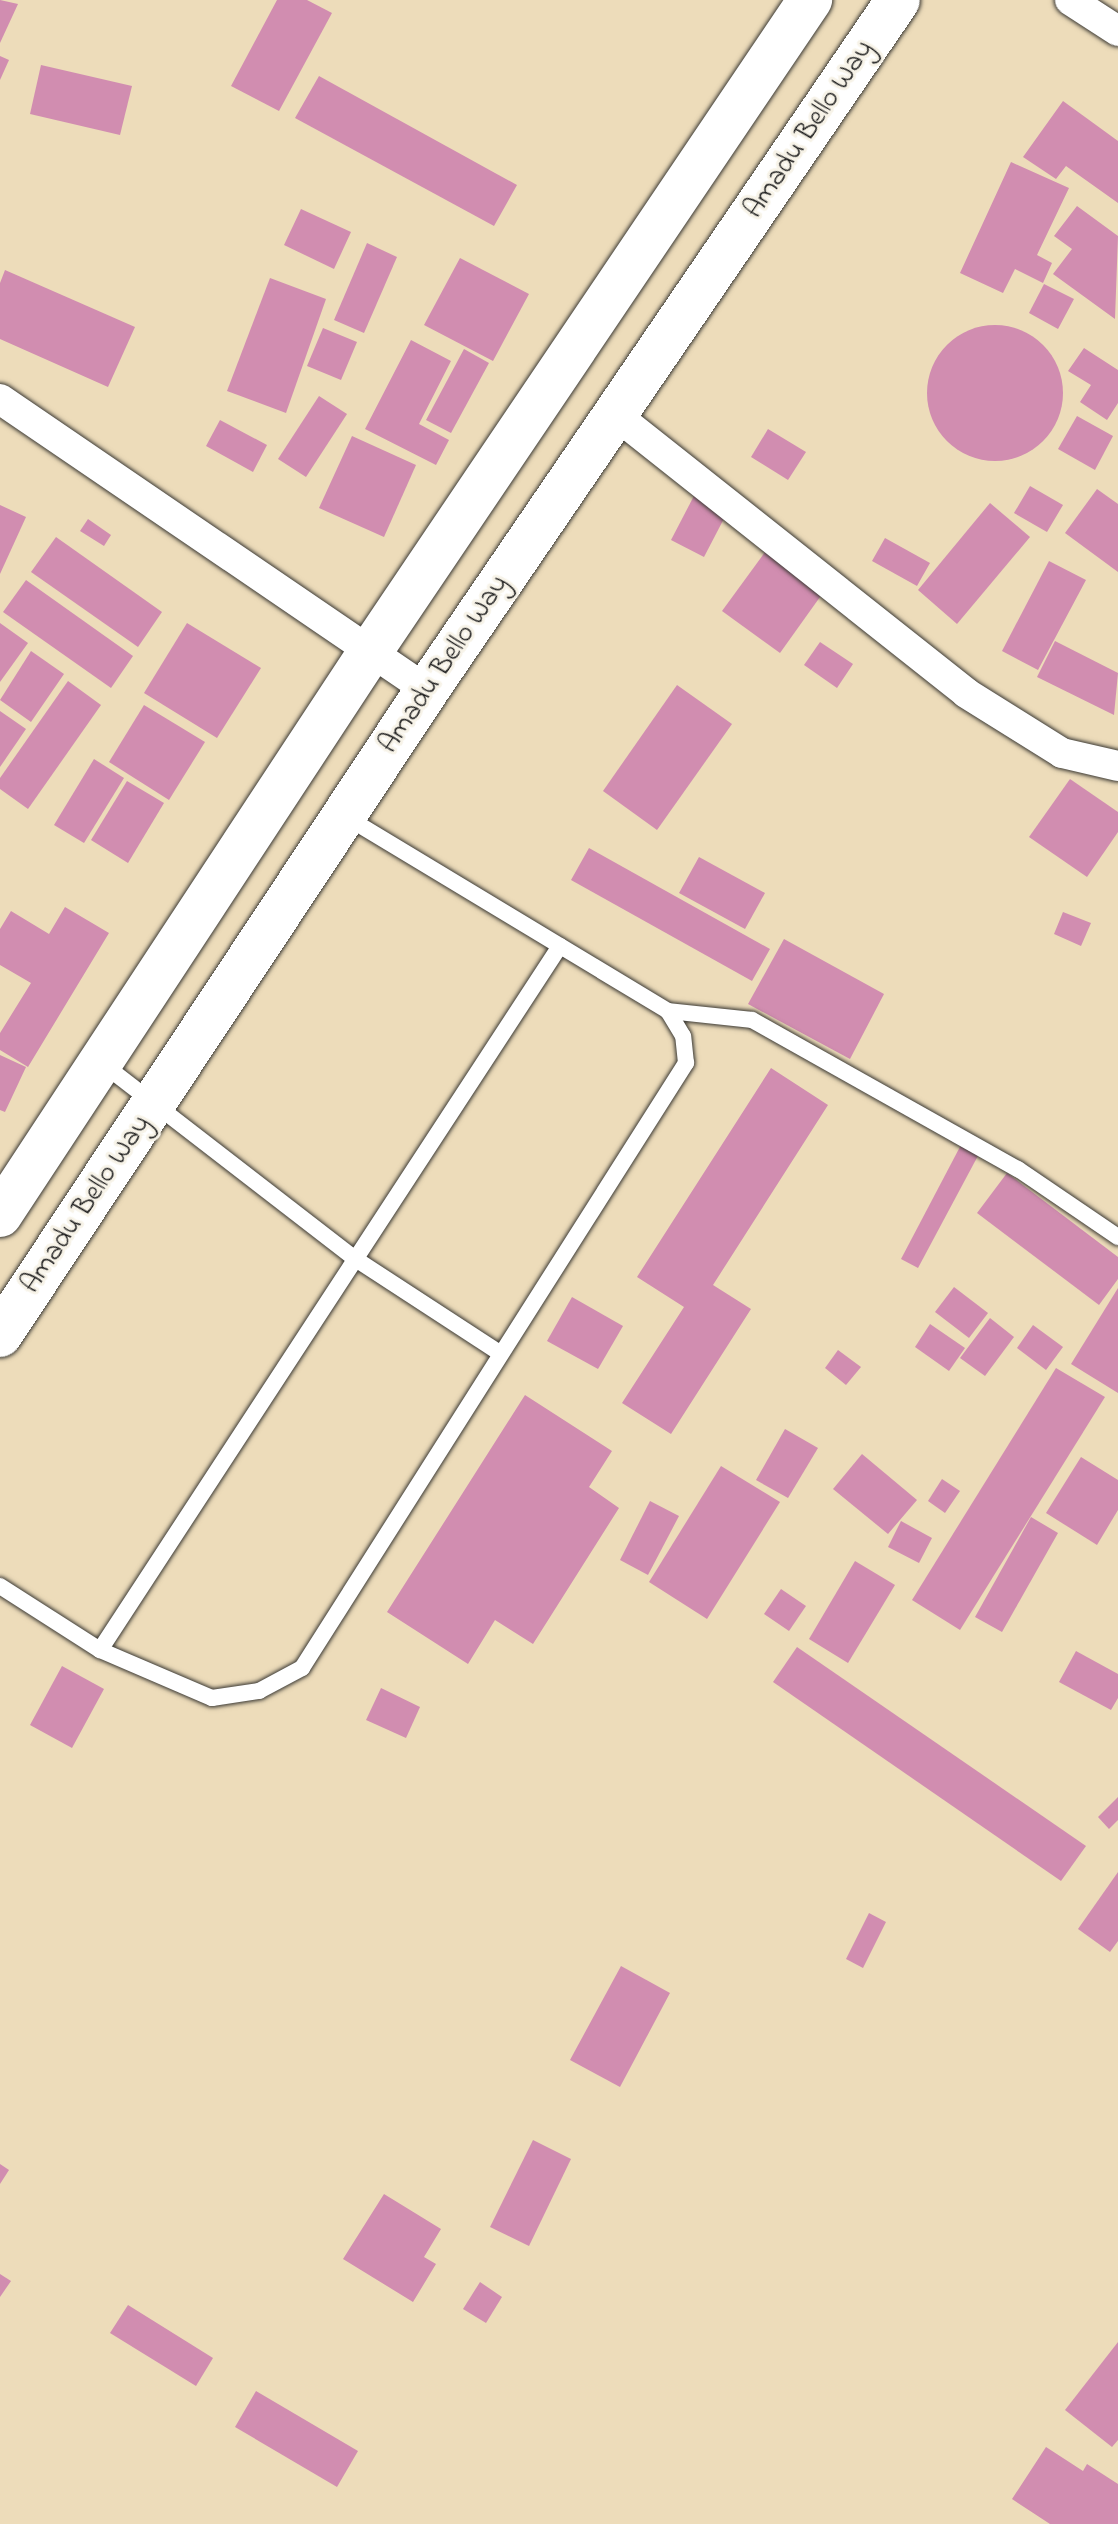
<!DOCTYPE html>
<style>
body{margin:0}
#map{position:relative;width:1118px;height:2524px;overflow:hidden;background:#eddcba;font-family:"Indie Flower",sans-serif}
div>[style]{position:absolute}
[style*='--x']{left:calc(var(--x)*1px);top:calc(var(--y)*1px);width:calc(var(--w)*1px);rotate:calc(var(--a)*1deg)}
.building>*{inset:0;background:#d18db0}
.round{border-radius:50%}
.roads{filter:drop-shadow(0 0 2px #3b3934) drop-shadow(0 0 2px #3b3934)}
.lane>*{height:16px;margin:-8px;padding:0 8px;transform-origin:8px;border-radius:8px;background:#fff}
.street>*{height:30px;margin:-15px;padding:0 15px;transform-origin:15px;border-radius:15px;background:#fff}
.primary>*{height:44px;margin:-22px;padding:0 22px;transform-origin:22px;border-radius:22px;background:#fff}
span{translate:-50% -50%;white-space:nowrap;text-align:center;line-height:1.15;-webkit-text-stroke:6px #f7f3e8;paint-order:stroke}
.street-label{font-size:28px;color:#1c1c1c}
</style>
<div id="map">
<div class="building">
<i style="clip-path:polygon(0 0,18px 4px,0 43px)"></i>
<i style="clip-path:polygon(277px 0,307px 0,332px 13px,279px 111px,231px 86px)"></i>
<i style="clip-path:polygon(0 56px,9px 60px,0 80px)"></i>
<i style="clip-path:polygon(41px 65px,132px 86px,120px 135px,30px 114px)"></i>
<i style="clip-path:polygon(319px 76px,517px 185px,494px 226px,295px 118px)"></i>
<i style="clip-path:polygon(1063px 101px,1118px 141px,1118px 203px,1066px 166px,1056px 179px,1023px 157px)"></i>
<i style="clip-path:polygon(1011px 162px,1069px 188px,1037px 255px,1052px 263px,1043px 283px,1015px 269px,1003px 293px,960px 273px)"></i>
<i style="clip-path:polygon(1077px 206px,1118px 236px,1115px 319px,1053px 274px,1072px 249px,1054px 236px)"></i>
<i style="clip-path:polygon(301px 209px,351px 232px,334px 269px,284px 245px)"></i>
<i style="clip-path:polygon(367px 243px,397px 257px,364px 333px,334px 320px)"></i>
<i style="clip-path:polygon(460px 258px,529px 294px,493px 361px,424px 325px)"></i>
<i style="clip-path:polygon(5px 270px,135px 327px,108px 387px,0 339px,0 283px)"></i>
<i style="clip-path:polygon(270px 278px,326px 299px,286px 413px,227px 391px)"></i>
<i style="clip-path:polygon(1044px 284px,1074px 299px,1058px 329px,1029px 313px)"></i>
<i class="round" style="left:927px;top:325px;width:136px;height:136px"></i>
<i style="clip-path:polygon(323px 328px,357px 342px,341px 380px,307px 366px)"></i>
<i style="clip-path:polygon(411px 340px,451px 361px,419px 424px,449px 440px,436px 465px,365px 429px)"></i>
<i style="clip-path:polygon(1084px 348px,1118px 370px,1118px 403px,1107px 420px,1080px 402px,1091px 385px,1068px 371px)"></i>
<i style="clip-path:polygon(464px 349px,489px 363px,451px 433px,426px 420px)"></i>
<i style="clip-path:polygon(319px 396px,347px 414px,306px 477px,278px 459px)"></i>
<i style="clip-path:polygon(1077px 416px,1113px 436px,1095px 470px,1058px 449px)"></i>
<i style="clip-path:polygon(220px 420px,267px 445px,253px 472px,206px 446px)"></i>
<i style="clip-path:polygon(768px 429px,806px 452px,788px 480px,751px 457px)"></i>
<i style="clip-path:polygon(352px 436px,416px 465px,384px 537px,319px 508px)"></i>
<i style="clip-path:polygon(1030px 486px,1063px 505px,1047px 532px,1014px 513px)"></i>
<i style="clip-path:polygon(1097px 489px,1118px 504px,1118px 572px,1065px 533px)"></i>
<i style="clip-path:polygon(696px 492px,729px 509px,704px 557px,671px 540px)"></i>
<i style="clip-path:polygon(990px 503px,1030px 537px,957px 624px,918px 590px)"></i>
<i style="clip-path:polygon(0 505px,26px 517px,0 574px)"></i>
<i style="clip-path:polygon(88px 519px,111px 535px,104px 546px,80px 531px)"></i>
<i style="clip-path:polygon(56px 537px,162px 612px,138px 647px,31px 572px)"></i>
<i style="clip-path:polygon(885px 538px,930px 563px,917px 586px,872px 561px)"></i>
<i style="clip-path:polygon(768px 548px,825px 590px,780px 653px,722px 611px)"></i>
<i style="clip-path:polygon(1049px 561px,1086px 580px,1038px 670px,1002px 651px)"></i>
<i style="clip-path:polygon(26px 580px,133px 656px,111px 688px,3px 612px)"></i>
<i style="clip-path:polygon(0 623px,28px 643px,0 682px)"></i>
<i style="clip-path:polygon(187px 623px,261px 668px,217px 738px,144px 693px)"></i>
<i style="clip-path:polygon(1055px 641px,1118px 673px,1114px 715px,1037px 677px)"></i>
<i style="clip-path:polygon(820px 642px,853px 664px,837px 688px,804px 665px)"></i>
<i style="clip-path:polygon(31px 651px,64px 674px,31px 722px,0 700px)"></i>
<i style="clip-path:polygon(68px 681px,101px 705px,28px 809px,0 789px,0 778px)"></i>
<i style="clip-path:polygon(677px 685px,732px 724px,657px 830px,603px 791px)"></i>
<i style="clip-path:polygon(144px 705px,205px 742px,169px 800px,109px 762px)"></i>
<i style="clip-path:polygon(0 711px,26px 729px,0 767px)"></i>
<i style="clip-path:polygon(94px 759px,124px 778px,84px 843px,54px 825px)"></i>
<i style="clip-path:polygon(1070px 779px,1118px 812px,1118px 832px,1087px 877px,1029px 837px)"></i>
<i style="clip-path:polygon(127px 781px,164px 803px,128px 863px,91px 840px)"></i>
<i style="clip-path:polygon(589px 848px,770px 949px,752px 981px,571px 880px)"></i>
<i style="clip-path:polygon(699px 857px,765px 893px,745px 929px,679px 893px)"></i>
<i style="clip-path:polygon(65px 907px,109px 933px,28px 1067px,0 1050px,0 1033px,31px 983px,0 965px,0 929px,11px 911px,49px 934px)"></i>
<i style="clip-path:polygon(1063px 912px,1091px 923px,1081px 946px,1054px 934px)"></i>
<i style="clip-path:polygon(784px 939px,884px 994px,850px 1059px,748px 1004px)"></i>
<i style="clip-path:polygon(0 1055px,26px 1067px,5px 1112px,0 1110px)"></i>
<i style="clip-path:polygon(771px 1068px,828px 1105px,713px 1285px,751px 1309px,671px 1434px,622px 1403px,684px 1307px,637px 1277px)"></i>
<i style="clip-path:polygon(962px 1143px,980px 1152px,918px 1268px,901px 1259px)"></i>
<i style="clip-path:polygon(1007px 1173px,1118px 1257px,1118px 1279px,1099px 1305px,977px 1213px)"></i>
<i style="clip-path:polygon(954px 1287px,988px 1313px,969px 1338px,935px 1312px)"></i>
<i style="clip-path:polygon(1118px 1288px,1118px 1393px,1071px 1364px)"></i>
<i style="clip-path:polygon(572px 1297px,623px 1326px,598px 1369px,547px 1341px)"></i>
<i style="clip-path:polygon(990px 1318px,1014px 1337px,985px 1376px,960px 1358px)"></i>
<i style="clip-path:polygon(930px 1324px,965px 1348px,949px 1371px,915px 1347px)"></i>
<i style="clip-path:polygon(1033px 1325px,1063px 1347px,1046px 1370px,1017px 1348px)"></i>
<i style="clip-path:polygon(838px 1350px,861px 1367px,846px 1385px,825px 1368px)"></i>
<i style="clip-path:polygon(1056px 1368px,1105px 1397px,960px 1630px,912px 1600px)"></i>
<i style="clip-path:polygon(525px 1395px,612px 1451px,589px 1487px,619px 1508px,533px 1644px,495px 1620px,468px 1664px,387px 1612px)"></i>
<i style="clip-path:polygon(785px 1429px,818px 1448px,788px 1498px,756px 1480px)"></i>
<i style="clip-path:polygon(862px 1454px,917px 1500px,888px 1534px,833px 1489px)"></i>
<i style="clip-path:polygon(1081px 1457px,1118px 1480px,1118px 1510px,1097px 1545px,1046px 1513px)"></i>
<i style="clip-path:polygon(721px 1466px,780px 1502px,707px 1619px,649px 1582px)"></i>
<i style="clip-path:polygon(942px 1479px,960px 1491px,945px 1513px,928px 1501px)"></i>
<i style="clip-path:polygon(650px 1501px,679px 1516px,648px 1575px,620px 1560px)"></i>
<i style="clip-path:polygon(1031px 1517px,1058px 1533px,1002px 1632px,975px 1617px)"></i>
<i style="clip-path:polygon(901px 1521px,932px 1538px,919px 1563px,888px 1547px)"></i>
<i style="clip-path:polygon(855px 1561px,895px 1585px,848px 1663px,809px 1639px)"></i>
<i style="clip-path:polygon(781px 1589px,806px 1606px,789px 1631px,764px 1614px)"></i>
<i style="clip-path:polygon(797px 1647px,1086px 1846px,1061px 1881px,773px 1682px)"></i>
<i style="clip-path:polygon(1076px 1651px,1118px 1674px,1118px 1698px,1111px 1710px,1059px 1682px)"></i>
<i style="clip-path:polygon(62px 1666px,104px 1689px,72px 1748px,30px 1725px)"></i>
<i style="clip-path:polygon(381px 1688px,420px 1707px,406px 1738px,366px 1720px)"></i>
<i style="clip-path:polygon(1118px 1797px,1118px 1820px,1109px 1829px,1098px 1817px)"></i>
<i style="clip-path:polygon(1118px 1872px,1118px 1941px,1110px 1952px,1078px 1929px)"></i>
<i style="clip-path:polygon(869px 1913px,886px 1922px,863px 1968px,846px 1959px)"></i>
<i style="clip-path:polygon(621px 1966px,670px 1993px,620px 2087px,570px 2060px)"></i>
<i style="clip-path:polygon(533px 2140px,571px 2159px,529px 2246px,490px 2227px)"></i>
<i style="clip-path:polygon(0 2164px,9px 2170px,0 2184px)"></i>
<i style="clip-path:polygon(384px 2194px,441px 2229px,424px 2257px,436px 2264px,413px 2302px,343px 2259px)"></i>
<i style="clip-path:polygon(0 2274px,11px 2281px,0 2297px)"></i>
<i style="clip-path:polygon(480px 2282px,502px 2297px,486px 2323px,463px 2309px)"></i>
<i style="clip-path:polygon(128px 2305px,213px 2358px,196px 2386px,110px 2333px)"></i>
<i style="clip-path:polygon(1118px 2342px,1118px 2440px,1112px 2447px,1065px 2410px)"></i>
<i style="clip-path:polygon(256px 2391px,358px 2451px,337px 2487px,235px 2427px)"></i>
<i style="clip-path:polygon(1046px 2447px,1083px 2471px,1087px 2464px,1118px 2484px,1118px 2524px,1050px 2524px,1012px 2499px)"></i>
</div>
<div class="roads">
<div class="lane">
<i style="--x:668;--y:1011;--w:84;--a:6.1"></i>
<i style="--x:752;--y:1020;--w:305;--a:29.3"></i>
<i style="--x:1018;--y:1169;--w:121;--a:34.2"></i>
<i style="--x:103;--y:1064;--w:317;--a:37.7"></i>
<i style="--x:354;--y:1258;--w:174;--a:33.1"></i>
<i style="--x:0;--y:1586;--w:119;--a:32.6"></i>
<i style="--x:100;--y:1650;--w:122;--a:23.2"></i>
<i style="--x:212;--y:1698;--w:48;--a:-8.5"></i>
<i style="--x:259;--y:1691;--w:49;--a:-28.1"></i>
<i style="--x:302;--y:1668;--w:717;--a:-57.6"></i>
<i style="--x:686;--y:1063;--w:27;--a:-96"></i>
<i style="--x:683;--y:1036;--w:29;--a:-121"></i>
<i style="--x:668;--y:1011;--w:376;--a:-148.9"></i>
<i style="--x:100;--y:1650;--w:841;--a:-56.84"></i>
</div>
<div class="street">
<i style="--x:1070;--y:0;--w:57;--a:32.9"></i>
<i style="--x:0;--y:399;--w:517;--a:34.27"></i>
<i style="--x:617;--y:416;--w:446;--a:38.4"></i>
<i style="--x:966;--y:693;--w:113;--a:32"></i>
<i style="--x:1062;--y:753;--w:57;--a:13.1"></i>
</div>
<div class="primary">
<i style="--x:0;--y:1215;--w:674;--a:-56.69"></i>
<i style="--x:370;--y:652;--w:787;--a:-55.99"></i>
<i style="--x:0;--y:1335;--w:774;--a:-56.49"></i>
<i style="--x:427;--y:690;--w:835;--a:-55.68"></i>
</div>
</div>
<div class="street-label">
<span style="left:810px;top:130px;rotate:-56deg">Amadu Bello Way</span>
<span style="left:445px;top:665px;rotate:-56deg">Amadu Bello Way</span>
<span style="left:87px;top:1205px;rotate:-56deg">Amadu Bello Way</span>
</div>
</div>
